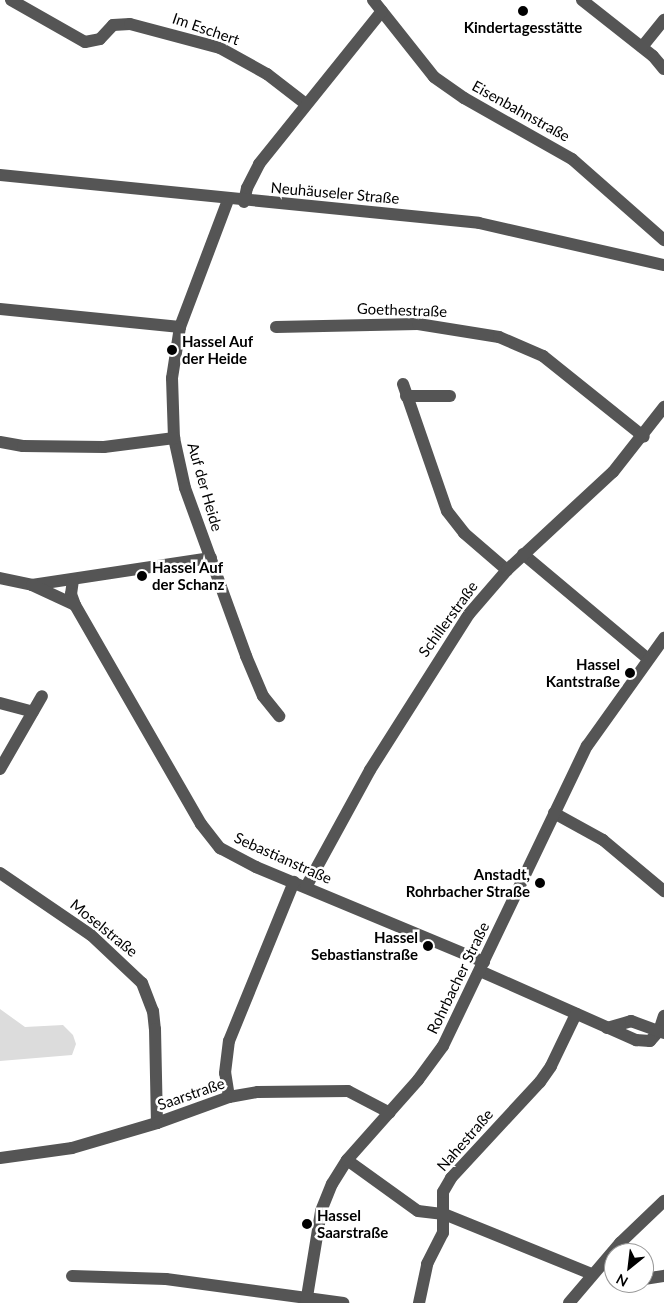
<!DOCTYPE html>
<meta charset="utf-8">
<style>
body{margin:0}
#map{position:relative;width:664px;height:1303px;overflow:hidden;background:#fff;font-family:Lato,sans-serif}
div>[style]{position:absolute}
[style*='--x']{left:calc(var(--x)*1px);top:calc(var(--y)*1px);width:calc(var(--w)*1px);rotate:calc(var(--a)*1deg)}
.green>*{inset:0;background:#dcdcdc}
.minor>*{height:12px;margin:-6px;padding:0 6px;transform-origin:6px;border-radius:6px;background:#555}
.dots>*{width:14px;height:14px;translate:-50% -50%;box-sizing:border-box;border:2px solid #fff;border-radius:50%}
span{translate:-50% -50%;white-space:nowrap;text-align:center;line-height:1.15;-webkit-text-stroke:5px #fff;paint-order:stroke}
.poi-label{font-size:15px;color:#000;font-weight:700}
.left{translate:0 -50%;text-align:left}
.right{translate:-100% -50%;text-align:right}
.street-label{font-size:15px;color:#000}
.north{position:absolute;left:604px;top:1243px;width:50px;height:50px;box-sizing:border-box;background:#fff;border:1px solid #999;border-radius:50%;rotate:209deg;font-size:14px;font-weight:700;line-height:20px;text-align:center;color:#000}
.north::after{content:'';display:block;margin:auto;width:18px;height:22px;background:#000;clip-path:polygon(50% 0,100% 100%,50% 72%,0 100%)}
</style>
<div id="map">
<div class="green">
<i style="clip-path:polygon(0 1009px,25px 1027px,63px 1025px,73px 1035px,76px 1044px,72px 1055px,0 1061px)"></i>
</div>
<div class="minor">
<i style="--x:11;--y:0;--w:85;--a:29.6"></i>
<i style="--x:85;--y:42;--w:15;--a:-11"></i>
<i style="--x:100;--y:39;--w:19;--a:-47"></i>
<i style="--x:113;--y:25;--w:17;--a:-3"></i>
<i style="--x:130;--y:24;--w:93;--a:14.9"></i>
<i style="--x:220;--y:48;--w:54;--a:29"></i>
<i style="--x:267;--y:74;--w:49;--a:37.6"></i>
<i style="--x:373;--y:0;--w:98;--a:51.6"></i>
<i style="--x:434;--y:77;--w:37;--a:35"></i>
<i style="--x:464;--y:98;--w:124;--a:29.5"></i>
<i style="--x:572;--y:159;--w:123;--a:41.4"></i>
<i style="--x:582;--y:0;--w:90;--a:38.3"></i>
<i style="--x:653;--y:56;--w:17;--a:50"></i>
<i style="--x:642;--y:47;--w:35;--a:-51"></i>
<i style="--x:0;--y:175;--w:481;--a:5.7"></i>
<i style="--x:479;--y:223;--w:190;--a:12.8"></i>
<i style="--x:228;--y:200;--w:136;--a:110.7"></i>
<i style="--x:180;--y:327;--w:52;--a:98.9"></i>
<i style="--x:172;--y:378;--w:60;--a:88.1"></i>
<i style="--x:174;--y:438;--w:51;--a:77.6"></i>
<i style="--x:185;--y:488;--w:179;--a:70"></i>
<i style="--x:246;--y:656;--w:43;--a:67"></i>
<i style="--x:263;--y:696;--w:26;--a:51"></i>
<i style="--x:244;--y:202;--w:14;--a:-78"></i>
<i style="--x:247;--y:188;--w:27;--a:-63"></i>
<i style="--x:259;--y:164;--w:196;--a:-51.2"></i>
<i style="--x:0;--y:309;--w:181;--a:5.7"></i>
<i style="--x:276;--y:327;--w:142;--a:-1.2"></i>
<i style="--x:418;--y:324;--w:82;--a:9.1"></i>
<i style="--x:499;--y:337;--w:48;--a:23.4"></i>
<i style="--x:543;--y:356;--w:129;--a:38.7"></i>
<i style="--x:403;--y:384;--w:134;--a:70.9"></i>
<i style="--x:447;--y:511;--w:28;--a:52"></i>
<i style="--x:464;--y:533;--w:57;--a:40.7"></i>
<i style="--x:406;--y:396;--w:44;--a:0"></i>
<i style="--x:0;--y:442;--w:23;--a:10"></i>
<i style="--x:23;--y:446;--w:81;--a:0.7"></i>
<i style="--x:104;--y:447;--w:71;--a:-7.3"></i>
<i style="--x:523;--y:554;--w:163;--a:40"></i>
<i style="--x:0;--y:578;--w:33;--a:12"></i>
<i style="--x:32;--y:585;--w:181;--a:-8.6"></i>
<i style="--x:73;--y:580;--w:14;--a:98"></i>
<i style="--x:71;--y:594;--w:12;--a:70"></i>
<i style="--x:75;--y:605;--w:253;--a:60.1"></i>
<i style="--x:201;--y:824;--w:31;--a:52"></i>
<i style="--x:220;--y:848;--w:41;--a:27.8"></i>
<i style="--x:256;--y:867;--w:247;--a:22.6"></i>
<i style="--x:32;--y:585;--w:47;--a:24.9"></i>
<i style="--x:0;--y:703;--w:34;--a:15"></i>
<i style="--x:0;--y:769;--w:84;--a:-60.1"></i>
<i style="--x:554;--y:813;--w:56;--a:28.9"></i>
<i style="--x:603;--y:840;--w:80;--a:39.9"></i>
<i style="--x:0;--y:873;--w:110;--a:34.3"></i>
<i style="--x:91;--y:935;--w:70;--a:43.3"></i>
<i style="--x:142;--y:983;--w:30;--a:69"></i>
<i style="--x:153;--y:1011;--w:18;--a:84"></i>
<i style="--x:155;--y:1029;--w:94;--a:88.8"></i>
<i style="--x:306;--y:887;--w:133;--a:-61.3"></i>
<i style="--x:370;--y:770;--w:185;--a:-57.6"></i>
<i style="--x:469;--y:614;--w:58;--a:-49.2"></i>
<i style="--x:507;--y:570;--w:144;--a:-42.8"></i>
<i style="--x:613;--y:472;--w:83;--a:-51.9"></i>
<i style="--x:480;--y:971;--w:171;--a:23.9"></i>
<i style="--x:636;--y:1040;--w:14;--a:4"></i>
<i style="--x:650;--y:1041;--w:13;--a:-48"></i>
<i style="--x:659;--y:1031;--w:16;--a:-72"></i>
<i style="--x:607;--y:1028;--w:25;--a:-16"></i>
<i style="--x:631;--y:1021;--w:35;--a:20"></i>
<i style="--x:229;--y:1097;--w:24;--a:-99"></i>
<i style="--x:225;--y:1073;--w:32;--a:-83"></i>
<i style="--x:229;--y:1041;--w:172;--a:-67.8"></i>
<i style="--x:0;--y:1158;--w:73;--a:-7.9"></i>
<i style="--x:72;--y:1148;--w:89;--a:-16.4"></i>
<i style="--x:157;--y:1123;--w:77;--a:-19.9"></i>
<i style="--x:229;--y:1097;--w:29;--a:-10"></i>
<i style="--x:258;--y:1092;--w:90;--a:-0.6"></i>
<i style="--x:348;--y:1091;--w:47;--a:27.6"></i>
<i style="--x:347;--y:1160;--w:87;--a:35.7"></i>
<i style="--x:418;--y:1211;--w:26;--a:7"></i>
<i style="--x:444;--y:1214;--w:160;--a:22.1"></i>
<i style="--x:72;--y:1276;--w:94;--a:1.8"></i>
<i style="--x:166;--y:1279;--w:179;--a:7.7"></i>
<i style="--x:644;--y:1279;--w:20;--a:-9"></i>
<i style="--x:306;--y:1303;--w:93;--a:-80.7"></i>
<i style="--x:321;--y:1211;--w:29;--a:-68"></i>
<i style="--x:332;--y:1184;--w:28;--a:-58"></i>
<i style="--x:347;--y:1160;--w:107;--a:-48.4"></i>
<i style="--x:418;--y:1080;--w:42;--a:-53.7"></i>
<i style="--x:443;--y:1046;--w:333;--a:-64.4"></i>
<i style="--x:587;--y:746;--w:133;--a:-54.5"></i>
<i style="--x:419;--y:1303;--w:40;--a:-78"></i>
<i style="--x:427;--y:1264;--w:35;--a:-63"></i>
<i style="--x:443;--y:1233;--w:41;--a:-90"></i>
<i style="--x:443;--y:1192;--w:16;--a:-60"></i>
<i style="--x:451;--y:1178;--w:131;--a:-47.2"></i>
<i style="--x:540;--y:1082;--w:19;--a:-55"></i>
<i style="--x:551;--y:1066;--w:58;--a:-64.3"></i>
<i style="--x:569;--y:1303;--w:79;--a:-49.6"></i>
<i style="--x:620;--y:1243;--w:61;--a:-43.7"></i>
</div>
<div class="dots">
<i style="left:523px;top:11px;background:#000"></i>
<i style="left:172px;top:350px;background:#000"></i>
<i style="left:142px;top:576px;background:#000"></i>
<i style="left:630px;top:673px;background:#000"></i>
<i style="left:540px;top:883px;background:#000"></i>
<i style="left:428px;top:946px;background:#000"></i>
<i style="left:307px;top:1224px;background:#000"></i>
</div>
<div class="poi-label">
<span style="left:523px;top:28px">Kindertagesstätte</span>
<span class="left" style="left:182px;top:350px">Hassel Auf<br>der Heide</span>
<span class="left" style="left:152px;top:576px">Hassel Auf<br>der Schanz</span>
<span class="right" style="left:620px;top:673px">Hassel<br>Kantstraße</span>
<span class="right" style="left:530px;top:883px">Anstadt,<br>Rohrbacher Straße</span>
<span class="right" style="left:418px;top:946px">Hassel<br>Sebastianstraße</span>
<span class="left" style="left:317px;top:1224px">Hassel<br>Saarstraße</span>
</div>
<div class="street-label">
<span style="left:206px;top:29px;rotate:19deg">Im Eschert</span>
<span style="left:521px;top:111px;rotate:29deg">Eisenbahnstraße</span>
<span style="left:335px;top:193px;rotate:5deg">Neuhäuseler Straße</span>
<span style="left:402px;top:310px;rotate:2deg">Goethestraße</span>
<span style="left:205px;top:487px;rotate:74deg">Auf der Heide</span>
<span style="left:448px;top:619px;rotate:-54deg">Schillerstraße</span>
<span style="left:283px;top:858px;rotate:24deg">Sebastianstraße</span>
<span style="left:104px;top:928px;rotate:39deg">Moselstraße</span>
<span style="left:458px;top:978px;rotate:-64deg">Rohrbacher Straße</span>
<span style="left:191px;top:1094px;rotate:-19deg">Saarstraße</span>
<span style="left:465px;top:1140px;rotate:-49deg">Nahestraße</span>
</div>
<div class="north">N</div>
</div>
